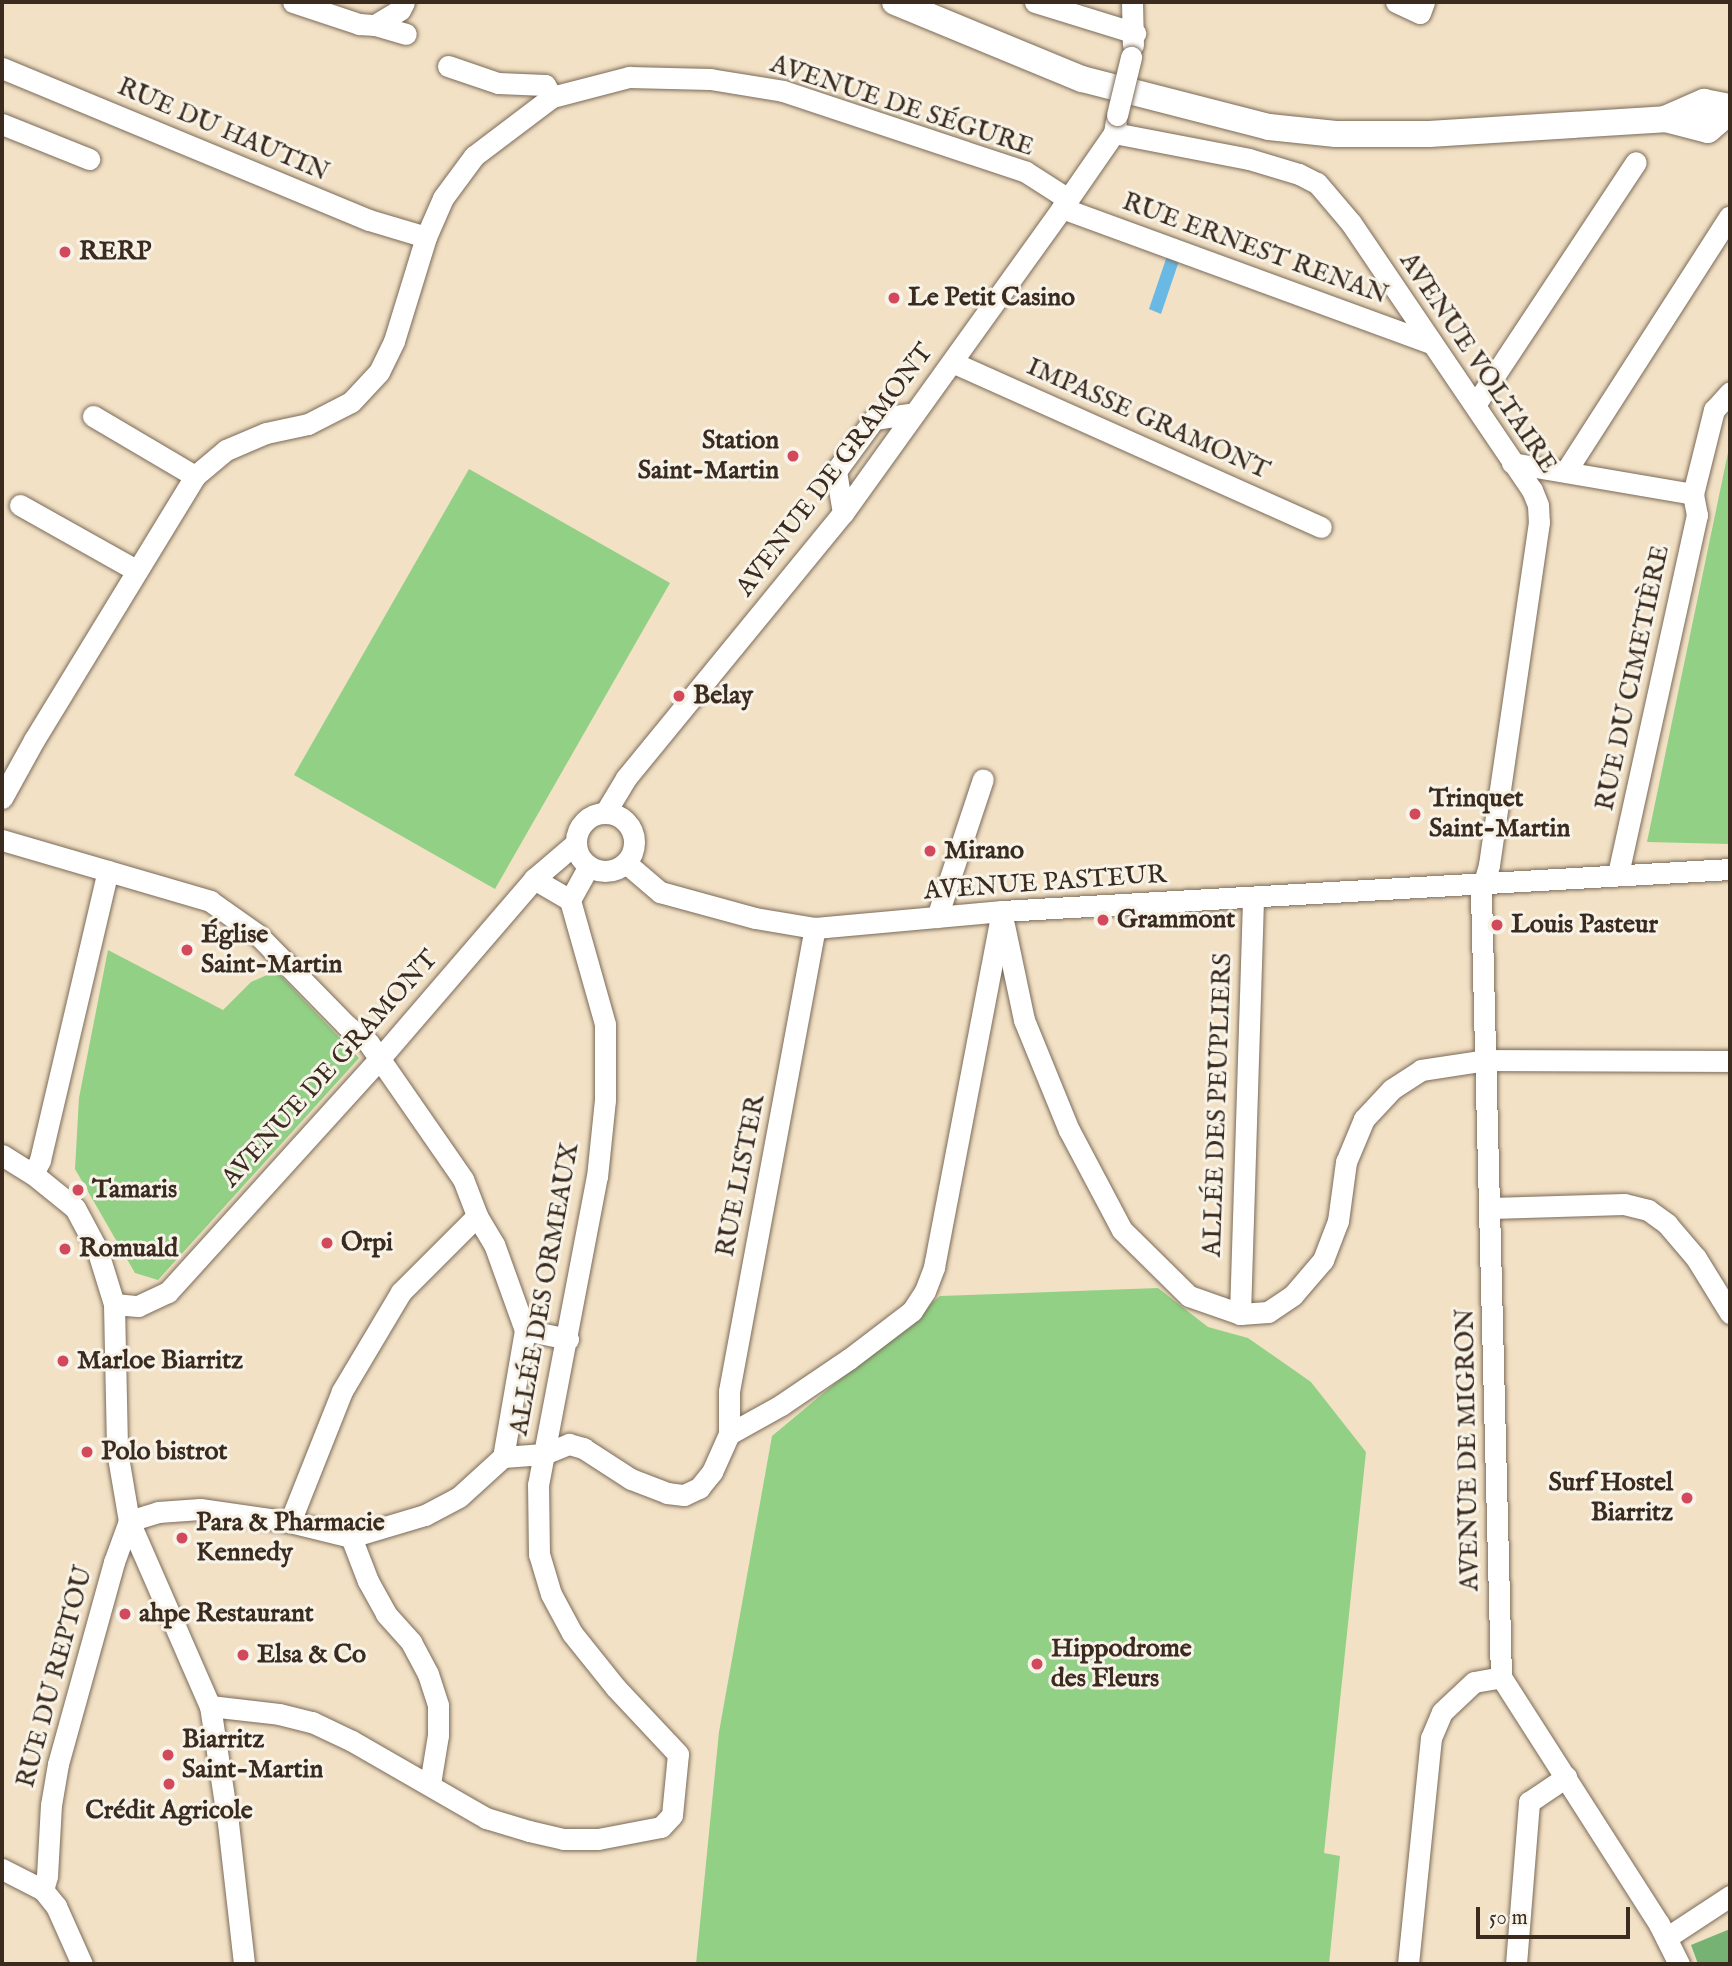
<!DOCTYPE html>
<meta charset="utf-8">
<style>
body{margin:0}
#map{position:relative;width:1732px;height:1966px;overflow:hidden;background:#f2e1c5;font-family:"IM FELL English",serif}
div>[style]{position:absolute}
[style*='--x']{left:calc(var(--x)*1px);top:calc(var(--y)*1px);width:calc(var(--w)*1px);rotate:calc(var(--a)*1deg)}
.green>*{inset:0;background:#92d086}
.forest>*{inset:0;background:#75b273}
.water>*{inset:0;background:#6ab8e4}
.roads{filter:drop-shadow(0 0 2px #7b6a58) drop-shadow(0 0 2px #7b6a58)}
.minor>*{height:21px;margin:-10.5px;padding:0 10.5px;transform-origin:10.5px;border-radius:10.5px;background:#fff}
.minor>.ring{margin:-10.5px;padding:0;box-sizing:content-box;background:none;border:21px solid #fff;border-radius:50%}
.major>*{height:26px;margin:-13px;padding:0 13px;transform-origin:13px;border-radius:13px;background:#fff}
.bridges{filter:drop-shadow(0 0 2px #7b6a58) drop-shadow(0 0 2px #7b6a58)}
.minor-bridge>*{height:21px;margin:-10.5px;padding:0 10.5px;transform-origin:10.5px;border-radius:10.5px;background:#fff}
.dots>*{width:19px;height:19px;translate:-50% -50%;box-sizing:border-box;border:4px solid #f7f3e8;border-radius:50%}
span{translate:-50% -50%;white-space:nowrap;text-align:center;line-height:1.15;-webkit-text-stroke:6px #f7f3e8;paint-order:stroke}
.street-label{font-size:26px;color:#3b2a1e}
.poi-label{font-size:26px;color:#3b2a1e;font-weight:700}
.left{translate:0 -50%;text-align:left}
.right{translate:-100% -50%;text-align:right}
.frame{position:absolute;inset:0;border:4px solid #3b2a1e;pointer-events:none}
.scale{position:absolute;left:1476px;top:1907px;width:154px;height:32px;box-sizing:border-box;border:4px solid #3b2a1e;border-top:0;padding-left:9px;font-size:21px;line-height:24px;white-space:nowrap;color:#3b2a1e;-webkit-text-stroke:5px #f7f3e8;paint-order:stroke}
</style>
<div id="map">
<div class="green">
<i style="clip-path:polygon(1730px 443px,1730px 844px,1647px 842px)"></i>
<i style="clip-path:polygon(469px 469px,670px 583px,495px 889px,294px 775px)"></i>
<i style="clip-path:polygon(108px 950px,223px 1010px,251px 982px,276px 971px,359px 1058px,158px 1280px,135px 1273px,75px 1169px,79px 1098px)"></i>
<i style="clip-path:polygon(1158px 1288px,1208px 1327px,1248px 1338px,1311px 1382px,1366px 1452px,1324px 1853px,1340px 1856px,1329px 1964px,696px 1964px,719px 1732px,772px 1436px,940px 1296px)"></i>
</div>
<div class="forest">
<i style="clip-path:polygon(1730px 1929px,1730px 1964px,1698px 1964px,1691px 1945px)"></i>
</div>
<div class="water">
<i style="clip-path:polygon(1168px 253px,1180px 258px,1161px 314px,1149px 309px)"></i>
</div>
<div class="roads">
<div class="minor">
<i style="--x:293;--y:2;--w:70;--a:18.4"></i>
<i style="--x:359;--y:24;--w:16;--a:4"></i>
<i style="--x:375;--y:25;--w:29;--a:-31"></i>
<i style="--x:400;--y:10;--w:9;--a:-63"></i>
<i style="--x:1035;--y:2;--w:105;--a:17.2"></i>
<i style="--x:1132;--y:2;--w:43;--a:88.7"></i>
<i style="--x:1396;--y:2;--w:26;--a:25"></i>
<i style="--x:1420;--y:13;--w:12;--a:-70"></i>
<i style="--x:375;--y:25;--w:32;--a:16"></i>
<i style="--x:448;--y:66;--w:53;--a:18.8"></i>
<i style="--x:498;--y:83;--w:47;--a:2.4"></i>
<i style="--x:545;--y:85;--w:14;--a:60"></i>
<i style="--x:2;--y:68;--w:397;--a:22.5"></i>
<i style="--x:369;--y:220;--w:59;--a:16.6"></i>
<i style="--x:2;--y:124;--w:94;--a:21.9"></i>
<i style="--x:1114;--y:133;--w:137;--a:10.9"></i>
<i style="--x:1249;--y:159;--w:52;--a:16.7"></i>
<i style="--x:1299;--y:174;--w:20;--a:27"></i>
<i style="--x:1317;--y:183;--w:52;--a:49.6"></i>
<i style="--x:1351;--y:223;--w:323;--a:55.9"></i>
<i style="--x:1532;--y:490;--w:16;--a:68"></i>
<i style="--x:1538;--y:505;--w:17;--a:87"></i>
<i style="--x:1539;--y:522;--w:347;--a:98.3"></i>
<i style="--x:1489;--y:865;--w:29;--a:106"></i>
<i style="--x:1481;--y:893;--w:784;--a:88.54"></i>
<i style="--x:1501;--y:1677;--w:293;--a:57.4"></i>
<i style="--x:1659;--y:1924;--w:45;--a:63.4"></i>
<i style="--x:1062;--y:208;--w:392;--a:20.1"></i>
<i style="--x:952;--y:362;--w:404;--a:24.1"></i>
<i style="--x:1475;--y:405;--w:291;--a:-56.5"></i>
<i style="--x:93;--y:416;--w:118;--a:30.5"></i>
<i style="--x:1512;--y:463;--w:184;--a:9.7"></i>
<i style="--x:1566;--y:471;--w:302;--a:-57.3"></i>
<i style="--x:20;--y:505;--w:133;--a:29.3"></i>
<i style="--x:843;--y:513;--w:43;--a:-99.5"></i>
<i style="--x:836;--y:471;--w:64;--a:-53.8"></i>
<i style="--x:874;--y:419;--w:41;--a:-8.3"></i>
<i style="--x:2;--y:798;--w:66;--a:-61.1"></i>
<i style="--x:34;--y:740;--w:309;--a:-58.6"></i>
<i style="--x:195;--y:476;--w:40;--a:-40"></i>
<i style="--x:226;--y:450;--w:43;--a:-23"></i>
<i style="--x:266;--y:433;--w:43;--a:-12.1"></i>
<i style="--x:308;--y:424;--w:48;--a:-27.1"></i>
<i style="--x:351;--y:402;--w:41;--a:-47"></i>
<i style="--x:379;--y:372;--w:34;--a:-64"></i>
<i style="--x:394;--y:341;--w:109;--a:-72.9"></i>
<i style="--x:426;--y:237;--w:43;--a:-66.4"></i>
<i style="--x:443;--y:198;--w:52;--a:-53.6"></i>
<i style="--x:474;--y:156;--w:98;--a:-37.1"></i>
<i style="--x:552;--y:97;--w:80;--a:-14.6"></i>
<i style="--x:629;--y:77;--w:81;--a:1.4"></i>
<i style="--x:710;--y:79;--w:74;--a:9.3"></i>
<i style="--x:783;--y:91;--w:256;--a:18.4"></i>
<i style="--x:1026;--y:172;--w:50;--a:32.7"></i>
<i style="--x:605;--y:813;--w:41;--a:-59"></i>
<i style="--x:626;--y:778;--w:343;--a:-50.7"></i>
<i style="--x:843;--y:513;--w:375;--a:-54.3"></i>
<i style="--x:1062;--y:208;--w:91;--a:-55.3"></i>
<i style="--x:1114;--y:133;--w:12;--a:-81"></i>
<i class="ring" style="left:576px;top:813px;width:37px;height:37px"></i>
<i style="--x:2;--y:840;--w:217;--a:16.3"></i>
<i style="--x:210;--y:901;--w:59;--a:35.3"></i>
<i style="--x:258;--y:935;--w:126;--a:45.6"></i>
<i style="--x:346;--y:1025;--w:28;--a:38"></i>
<i style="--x:368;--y:1042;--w:167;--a:55.3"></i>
<i style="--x:463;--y:1179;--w:40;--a:69"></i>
<i style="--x:477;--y:1216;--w:33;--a:59"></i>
<i style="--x:494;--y:1244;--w:91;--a:70.2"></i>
<i style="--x:525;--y:1330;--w:129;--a:99.8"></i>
<i style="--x:626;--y:863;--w:45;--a:40.5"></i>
<i style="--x:660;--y:892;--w:98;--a:15.3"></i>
<i style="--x:755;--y:918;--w:61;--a:9.5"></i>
<i style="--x:815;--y:928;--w:188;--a:-5.2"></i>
<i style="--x:1002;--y:911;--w:729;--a:-3.3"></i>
<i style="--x:1618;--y:874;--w:368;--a:-77.6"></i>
<i style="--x:1697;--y:515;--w:21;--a:-101"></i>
<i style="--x:1693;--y:494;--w:87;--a:-76"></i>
<i style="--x:1714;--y:410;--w:24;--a:-48"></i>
<i style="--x:534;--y:879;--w:42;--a:30.3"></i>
<i style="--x:937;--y:917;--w:145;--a:-71.6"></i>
<i style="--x:1004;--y:925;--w:97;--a:78.1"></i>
<i style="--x:1024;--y:1020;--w:119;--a:67.8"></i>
<i style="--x:1069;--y:1130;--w:113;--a:62.1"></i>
<i style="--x:1122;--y:1230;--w:94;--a:44.6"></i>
<i style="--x:1189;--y:1296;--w:54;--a:19.4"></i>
<i style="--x:1240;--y:1314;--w:28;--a:-4"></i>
<i style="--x:1268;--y:1312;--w:30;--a:-34"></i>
<i style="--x:1293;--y:1295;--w:46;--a:-49.4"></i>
<i style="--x:1323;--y:1260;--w:42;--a:-69"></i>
<i style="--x:1338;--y:1221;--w:60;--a:-82.3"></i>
<i style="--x:1346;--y:1162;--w:47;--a:-67.3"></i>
<i style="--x:1364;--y:1119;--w:41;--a:-47"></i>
<i style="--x:1392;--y:1089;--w:35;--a:-33"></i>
<i style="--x:1421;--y:1070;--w:67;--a:-8.6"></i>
<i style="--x:1487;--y:1060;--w:243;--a:0.2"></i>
<i style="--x:2;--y:1155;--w:36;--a:32"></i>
<i style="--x:33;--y:1174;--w:54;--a:39"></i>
<i style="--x:75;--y:1208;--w:47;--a:61.8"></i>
<i style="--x:97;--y:1249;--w:58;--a:72.8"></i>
<i style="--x:114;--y:1304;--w:147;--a:88.8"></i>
<i style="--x:117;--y:1451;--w:71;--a:80.3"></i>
<i style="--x:129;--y:1521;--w:202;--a:66.4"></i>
<i style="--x:210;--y:1706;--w:118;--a:81.3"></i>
<i style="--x:228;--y:1823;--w:142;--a:83.5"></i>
<i style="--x:33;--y:1174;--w:16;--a:-63"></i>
<i style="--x:40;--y:1160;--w:297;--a:-76.8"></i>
<i style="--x:1491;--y:1208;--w:133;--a:-1.7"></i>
<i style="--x:1624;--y:1204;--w:25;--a:14"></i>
<i style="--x:1648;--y:1210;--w:24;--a:36"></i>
<i style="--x:1667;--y:1224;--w:45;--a:49.5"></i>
<i style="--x:1696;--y:1258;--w:65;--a:58.3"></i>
<i style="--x:114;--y:1304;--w:24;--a:5"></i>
<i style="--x:138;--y:1306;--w:33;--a:-25"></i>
<i style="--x:168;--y:1292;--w:317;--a:-47.8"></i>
<i style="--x:381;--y:1057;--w:235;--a:-49.3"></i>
<i style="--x:534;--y:879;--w:55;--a:-40.6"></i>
<i style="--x:1240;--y:1314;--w:416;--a:-88.2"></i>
<i style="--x:525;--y:1330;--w:44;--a:11.8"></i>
<i style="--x:729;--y:1434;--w:43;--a:-90"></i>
<i style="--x:729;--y:1391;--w:471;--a:-79.5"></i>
<i style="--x:290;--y:1522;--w:141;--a:-68.3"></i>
<i style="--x:342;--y:1391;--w:115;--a:-59.2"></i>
<i style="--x:401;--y:1292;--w:107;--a:-45"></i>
<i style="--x:351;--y:1537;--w:47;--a:68.9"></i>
<i style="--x:368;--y:1581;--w:38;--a:61"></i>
<i style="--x:386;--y:1614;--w:38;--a:48"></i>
<i style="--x:411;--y:1642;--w:36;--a:62"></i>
<i style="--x:428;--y:1674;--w:33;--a:72"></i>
<i style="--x:438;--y:1705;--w:30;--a:90"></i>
<i style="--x:438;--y:1735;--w:50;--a:99.3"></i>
<i style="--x:210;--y:1706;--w:69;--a:6.6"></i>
<i style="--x:279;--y:1714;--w:34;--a:14"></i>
<i style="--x:312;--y:1722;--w:44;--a:25.4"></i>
<i style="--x:352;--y:1741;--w:155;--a:29.9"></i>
<i style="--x:486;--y:1818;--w:45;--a:16.8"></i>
<i style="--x:529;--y:1831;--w:35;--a:13"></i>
<i style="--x:563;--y:1839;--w:35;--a:0"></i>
<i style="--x:598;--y:1839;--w:64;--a:-10.8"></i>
<i style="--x:661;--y:1827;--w:16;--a:-47"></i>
<i style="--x:672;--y:1815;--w:61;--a:-84.4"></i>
<i style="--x:678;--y:1754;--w:91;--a:-133.2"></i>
<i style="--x:616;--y:1688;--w:70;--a:-128.7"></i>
<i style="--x:572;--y:1633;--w:44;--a:-118.3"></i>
<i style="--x:551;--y:1594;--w:42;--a:-106.7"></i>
<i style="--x:539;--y:1554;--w:69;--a:-90.8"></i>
<i style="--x:538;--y:1485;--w:314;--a:-79.2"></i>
<i style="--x:597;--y:1177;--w:77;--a:-84.1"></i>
<i style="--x:605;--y:1100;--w:76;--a:-90"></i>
<i style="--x:605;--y:1024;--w:129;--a:-105.8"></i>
<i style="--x:570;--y:900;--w:39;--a:-61"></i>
<i style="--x:2;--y:1869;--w:46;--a:27.1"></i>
<i style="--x:43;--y:1890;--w:21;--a:51"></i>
<i style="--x:56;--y:1906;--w:64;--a:65.9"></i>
<i style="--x:43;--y:1890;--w:15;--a:-74"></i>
<i style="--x:47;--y:1876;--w:71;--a:-86.8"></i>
<i style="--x:51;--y:1805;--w:42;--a:-80.3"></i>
<i style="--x:58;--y:1764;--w:210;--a:-74.5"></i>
<i style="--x:114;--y:1562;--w:44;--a:-69.9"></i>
<i style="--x:129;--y:1521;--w:30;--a:-17"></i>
<i style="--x:158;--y:1512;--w:42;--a:-4.1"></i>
<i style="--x:200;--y:1509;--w:91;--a:8.2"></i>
<i style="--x:290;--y:1522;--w:63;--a:13.8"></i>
<i style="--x:351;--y:1537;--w:77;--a:-16.6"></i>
<i style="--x:425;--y:1515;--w:38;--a:-28"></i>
<i style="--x:459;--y:1497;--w:59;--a:-42.3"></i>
<i style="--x:503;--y:1457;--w:41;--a:-4.2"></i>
<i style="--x:544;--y:1454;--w:27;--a:-22"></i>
<i style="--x:569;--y:1444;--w:15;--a:16"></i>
<i style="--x:583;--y:1448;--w:57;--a:32.9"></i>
<i style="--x:631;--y:1479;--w:39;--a:21"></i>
<i style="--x:667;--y:1493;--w:17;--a:7"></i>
<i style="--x:684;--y:1495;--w:17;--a:-25"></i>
<i style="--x:699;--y:1488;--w:21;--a:-51"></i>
<i style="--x:712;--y:1472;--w:42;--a:-65.9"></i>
<i style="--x:729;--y:1434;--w:60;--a:-29.1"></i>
<i style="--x:781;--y:1405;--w:82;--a:-34.1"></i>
<i style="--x:849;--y:1359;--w:79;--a:-37.3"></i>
<i style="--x:912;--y:1311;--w:24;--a:-57"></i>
<i style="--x:925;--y:1291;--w:26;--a:-69"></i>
<i style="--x:934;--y:1267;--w:362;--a:-79.2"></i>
<i style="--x:1666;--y:1938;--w:77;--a:-33.3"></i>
<i style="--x:1408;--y:1964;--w:227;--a:-84.2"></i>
<i style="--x:1431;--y:1738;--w:28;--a:-67"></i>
<i style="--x:1442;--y:1712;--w:44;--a:-43.2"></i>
<i style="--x:1474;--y:1682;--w:27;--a:-10"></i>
<i style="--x:1516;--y:1964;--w:163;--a:-85.4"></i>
<i style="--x:1529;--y:1802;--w:45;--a:-34"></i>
</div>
<div class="major">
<i style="--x:895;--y:2;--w:202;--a:22.4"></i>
<i style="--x:1082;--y:79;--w:193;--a:14.4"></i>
<i style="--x:1269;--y:127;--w:67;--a:6"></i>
<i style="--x:1336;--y:134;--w:93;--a:0"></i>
<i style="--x:1429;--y:134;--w:236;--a:-3.6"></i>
<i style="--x:1665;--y:119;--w:43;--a:-23.6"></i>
<i style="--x:1704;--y:102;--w:26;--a:11"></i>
<i style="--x:1665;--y:119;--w:44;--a:14.3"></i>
<i style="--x:1708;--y:130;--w:29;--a:-41"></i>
</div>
</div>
<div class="bridges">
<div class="minor-bridge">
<i style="--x:1117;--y:115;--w:60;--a:-76.4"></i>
</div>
</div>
<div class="dots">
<i style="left:65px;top:252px;background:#d1495b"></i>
<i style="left:894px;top:298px;background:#d1495b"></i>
<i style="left:793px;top:456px;background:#d1495b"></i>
<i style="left:679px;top:696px;background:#d1495b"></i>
<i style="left:1415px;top:814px;background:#d1495b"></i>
<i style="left:930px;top:851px;background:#d1495b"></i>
<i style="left:1103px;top:920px;background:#d1495b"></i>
<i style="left:1497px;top:925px;background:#d1495b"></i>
<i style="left:187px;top:950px;background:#d1495b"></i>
<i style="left:78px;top:1190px;background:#d1495b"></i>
<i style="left:327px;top:1243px;background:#d1495b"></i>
<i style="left:65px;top:1249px;background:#d1495b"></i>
<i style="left:63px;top:1361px;background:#d1495b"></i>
<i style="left:87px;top:1452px;background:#d1495b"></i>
<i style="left:1687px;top:1498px;background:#d1495b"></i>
<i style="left:182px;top:1538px;background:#d1495b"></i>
<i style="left:125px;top:1614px;background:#d1495b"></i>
<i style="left:243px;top:1655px;background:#d1495b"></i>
<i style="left:1037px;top:1664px;background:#d1495b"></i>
<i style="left:168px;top:1755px;background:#d1495b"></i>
<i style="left:169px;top:1784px;background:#d1495b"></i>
</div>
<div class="street-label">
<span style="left:902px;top:106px;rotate:18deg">AVENUE DE SÉGURE</span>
<span style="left:223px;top:130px;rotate:23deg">RUE DU HAUTIN</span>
<span style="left:1255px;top:249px;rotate:20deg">RUE ERNEST RENAN</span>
<span style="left:1478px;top:363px;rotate:56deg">AVENUE VOLTAIRE</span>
<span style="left:1148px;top:419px;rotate:24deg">IMPASSE GRAMONT</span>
<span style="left:835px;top:470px;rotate:-53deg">AVENUE DE GRAMONT</span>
<span style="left:1633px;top:678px;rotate:-78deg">RUE DU CIMETIÈRE</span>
<span style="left:1045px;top:883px;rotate:-4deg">AVENUE PASTEUR</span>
<span style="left:330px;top:1069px;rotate:-48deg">AVENUE DE GRAMONT</span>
<span style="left:1218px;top:1105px;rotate:-88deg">ALLÉE DES PEUPLIERS</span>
<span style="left:741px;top:1176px;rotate:-79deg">RUE LISTER</span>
<span style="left:545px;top:1289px;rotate:-80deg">ALLÉE DES ORMEAUX</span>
<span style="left:1468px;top:1450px;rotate:-91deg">AVENUE DE MIGRON</span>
<span style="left:55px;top:1677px;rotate:-75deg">RUE DU REPTOU</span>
</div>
<div class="poi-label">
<span class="left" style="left:79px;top:252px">RERP</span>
<span class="left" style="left:908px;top:298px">Le Petit Casino</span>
<span class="right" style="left:779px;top:456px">Station<br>Saint-Martin</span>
<span class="left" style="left:693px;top:696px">Belay</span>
<span class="left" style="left:1429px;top:814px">Trinquet<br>Saint-Martin</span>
<span class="left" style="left:944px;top:851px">Mirano</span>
<span class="left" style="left:1117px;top:920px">Grammont</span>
<span class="left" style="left:1511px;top:925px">Louis Pasteur</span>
<span class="left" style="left:201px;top:950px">Église<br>Saint-Martin</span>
<span class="left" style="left:92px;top:1190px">Tamaris</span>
<span class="left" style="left:341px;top:1243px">Orpi</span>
<span class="left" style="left:79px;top:1249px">Romuald</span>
<span class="left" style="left:77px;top:1361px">Marloe Biarritz</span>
<span class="left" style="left:101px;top:1452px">Polo bistrot</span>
<span class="right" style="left:1673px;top:1498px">Surf Hostel<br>Biarritz</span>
<span class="left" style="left:196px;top:1538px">Para &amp; Pharmacie<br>Kennedy</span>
<span class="left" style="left:139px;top:1614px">ahpe Restaurant</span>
<span class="left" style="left:1051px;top:1664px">Hippodrome<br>des Fleurs</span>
<span class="left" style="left:257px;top:1655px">Elsa &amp; Co</span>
<span class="left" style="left:182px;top:1755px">Biarritz<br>Saint-Martin</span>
<span style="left:169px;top:1811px">Crédit Agricole</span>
</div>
<div class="frame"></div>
<div class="scale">50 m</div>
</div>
